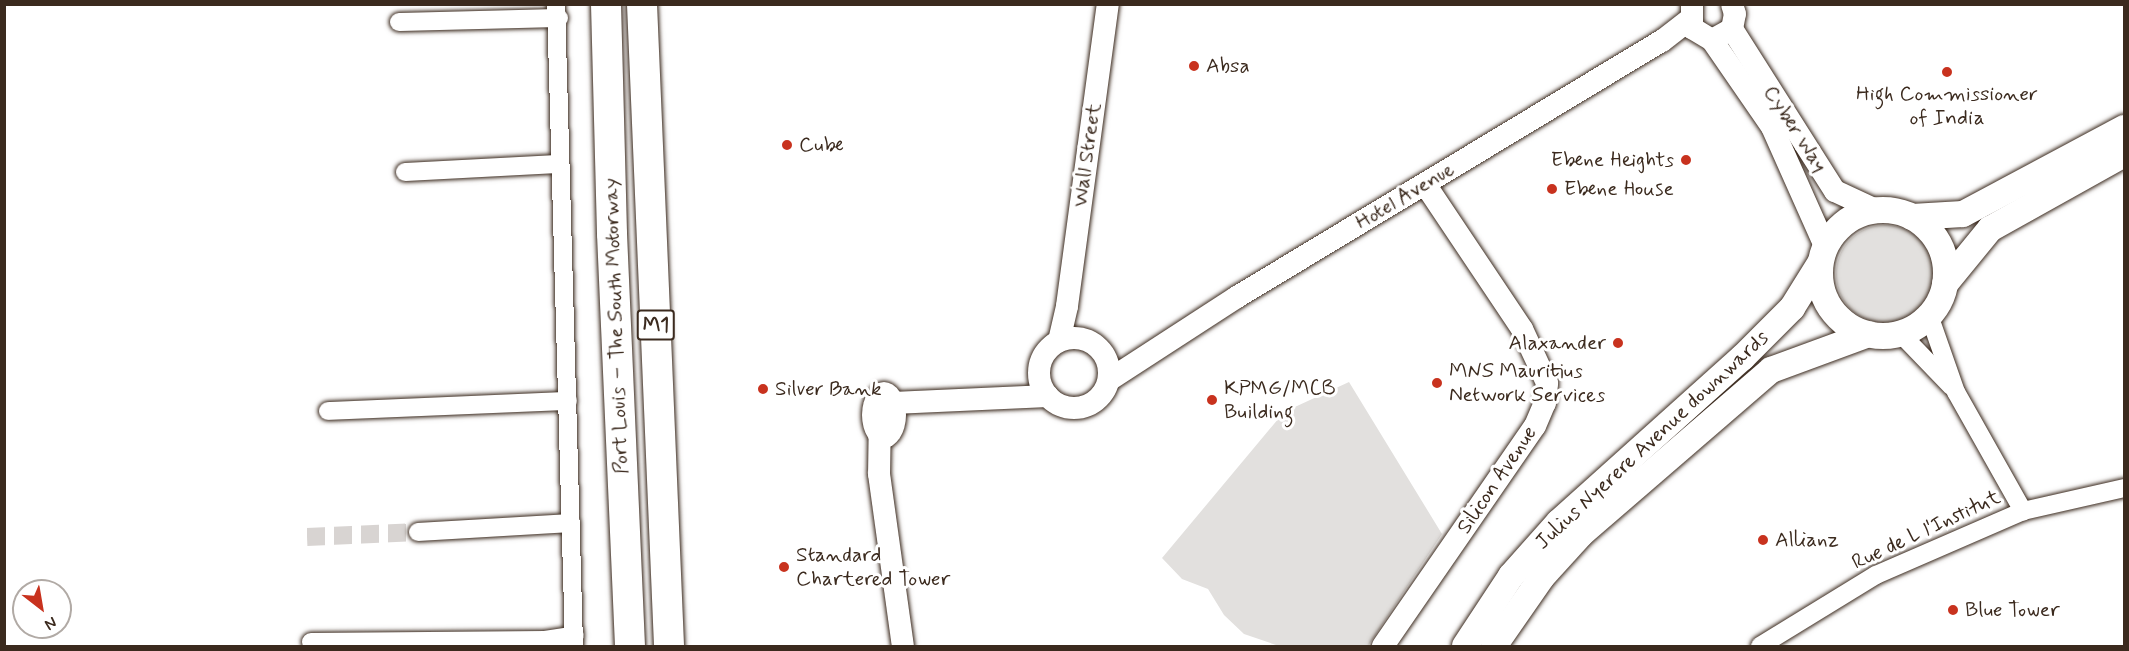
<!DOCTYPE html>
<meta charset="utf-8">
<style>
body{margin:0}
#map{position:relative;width:2129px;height:651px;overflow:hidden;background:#fff;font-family:Mynerve,sans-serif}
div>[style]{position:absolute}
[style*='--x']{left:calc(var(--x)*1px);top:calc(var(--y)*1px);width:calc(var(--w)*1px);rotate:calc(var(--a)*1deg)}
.green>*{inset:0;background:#e2e0de}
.round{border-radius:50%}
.minor-tunnel>*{height:18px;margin-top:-9px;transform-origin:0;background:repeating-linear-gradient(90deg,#d8d4d2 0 18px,transparent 0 27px)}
.roads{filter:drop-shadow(0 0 2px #3b2a1e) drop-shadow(0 0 2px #3b2a1e)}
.minor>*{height:18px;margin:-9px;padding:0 9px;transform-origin:9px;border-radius:9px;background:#fff}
.tertiary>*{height:22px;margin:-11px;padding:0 11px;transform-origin:11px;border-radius:11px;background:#fff}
.tertiary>.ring{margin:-11px;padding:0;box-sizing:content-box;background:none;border:22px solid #fff;border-radius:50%}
.secondary>*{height:26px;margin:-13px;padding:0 13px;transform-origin:13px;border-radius:13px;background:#fff}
.secondary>.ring{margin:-13px;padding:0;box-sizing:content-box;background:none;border:26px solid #fff;border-radius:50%}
.trunk>*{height:30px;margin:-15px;padding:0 15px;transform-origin:15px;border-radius:15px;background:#fff}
.dots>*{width:16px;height:16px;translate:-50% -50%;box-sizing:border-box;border:3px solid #fff;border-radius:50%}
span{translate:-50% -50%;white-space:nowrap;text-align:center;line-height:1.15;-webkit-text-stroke:6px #fff;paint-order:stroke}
.shield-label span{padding:2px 4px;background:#fff;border:2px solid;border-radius:4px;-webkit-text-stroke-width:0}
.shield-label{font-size:20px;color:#3b2a1e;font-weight:700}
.poi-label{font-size:21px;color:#3b2a1e}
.left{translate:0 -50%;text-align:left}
.right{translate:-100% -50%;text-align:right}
.street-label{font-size:21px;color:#3b2a1e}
.frame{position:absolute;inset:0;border:6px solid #3b2a1e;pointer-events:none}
.north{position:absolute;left:12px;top:579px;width:60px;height:60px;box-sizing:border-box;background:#fff;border:2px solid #b1aaa5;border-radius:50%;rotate:149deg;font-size:16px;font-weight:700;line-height:24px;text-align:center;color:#3b2a1e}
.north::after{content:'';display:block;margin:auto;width:21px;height:27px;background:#c8321e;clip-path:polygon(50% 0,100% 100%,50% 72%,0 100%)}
</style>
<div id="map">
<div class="green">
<i class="round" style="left:1836px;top:225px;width:98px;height:98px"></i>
<i style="clip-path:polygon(1349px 382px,1442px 534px,1368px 646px,1279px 646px,1244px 634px,1224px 615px,1208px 589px,1182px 579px,1162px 558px,1284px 412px)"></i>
</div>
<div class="minor-tunnel">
<i style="--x:307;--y:537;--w:111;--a:-2.6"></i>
</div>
<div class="roads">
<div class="minor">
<i style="--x:556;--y:4;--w:642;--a:88.39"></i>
<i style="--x:399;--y:22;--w:160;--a:-1.4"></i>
<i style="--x:405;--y:172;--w:153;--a:-3"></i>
<i style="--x:1929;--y:315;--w:82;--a:70.7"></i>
<i style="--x:1956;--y:392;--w:137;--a:60.6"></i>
<i style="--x:1900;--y:333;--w:74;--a:46.1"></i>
<i style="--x:328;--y:411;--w:240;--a:-2.4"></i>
<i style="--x:418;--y:532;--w:153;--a:-3.4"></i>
<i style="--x:311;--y:642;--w:234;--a:-0.5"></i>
<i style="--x:545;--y:640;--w:30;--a:-9"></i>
<i style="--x:1760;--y:646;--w:136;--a:-31.5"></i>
<i style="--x:1876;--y:575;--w:160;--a:-23.5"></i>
<i style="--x:2023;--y:511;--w:104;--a:-12.8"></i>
</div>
<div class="tertiary">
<i style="--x:1692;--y:4;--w:24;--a:90"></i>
<i style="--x:1692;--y:28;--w:23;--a:31"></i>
<i style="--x:1712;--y:40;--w:23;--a:-29"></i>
<i style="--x:1732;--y:29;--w:15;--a:-79"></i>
<i style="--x:1735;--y:14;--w:10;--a:-107"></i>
<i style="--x:1732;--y:29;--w:192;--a:57.6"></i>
<i style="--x:1835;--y:191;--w:45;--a:24.9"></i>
<i style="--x:1712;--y:40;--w:106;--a:55.4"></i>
<i style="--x:1772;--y:127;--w:130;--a:66"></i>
<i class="ring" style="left:1039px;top:338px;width:48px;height:48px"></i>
<i style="--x:1059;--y:341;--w:36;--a:-77"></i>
<i style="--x:1067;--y:306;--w:305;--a:-82.3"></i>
<i style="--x:1109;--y:380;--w:153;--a:-33"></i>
<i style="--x:1237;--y:297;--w:496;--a:-31.1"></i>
<i style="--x:1662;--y:41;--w:34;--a:-38"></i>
<i class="ring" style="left:873px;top:393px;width:-2px;height:-2px"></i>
<i style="--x:893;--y:403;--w:155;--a:-2.6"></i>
<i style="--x:880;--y:413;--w:61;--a:90.9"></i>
<i style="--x:879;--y:474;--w:174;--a:82.1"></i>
<i style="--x:1383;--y:646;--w:267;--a:-55.4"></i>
<i style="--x:1535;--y:426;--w:25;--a:-67"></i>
<i style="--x:1545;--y:403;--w:20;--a:-84"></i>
<i style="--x:1547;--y:383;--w:60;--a:-114.8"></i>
<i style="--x:1522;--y:329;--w:174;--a:-123.8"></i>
</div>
<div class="secondary">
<i class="ring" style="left:1820px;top:210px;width:100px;height:100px"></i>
<i style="--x:1912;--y:217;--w:51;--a:-3.4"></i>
<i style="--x:1963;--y:214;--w:183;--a:-28.1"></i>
<i style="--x:1945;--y:284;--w:71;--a:-50.7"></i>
<i style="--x:1990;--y:229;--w:154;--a:-29.2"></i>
<i style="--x:1465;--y:646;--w:84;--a:-56.7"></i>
<i style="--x:1511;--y:576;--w:72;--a:-48.4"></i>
<i style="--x:1559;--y:522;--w:246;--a:-41.9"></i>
<i style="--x:1742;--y:358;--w:71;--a:-45"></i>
<i style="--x:1792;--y:308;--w:53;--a:-58.1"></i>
<i style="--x:1494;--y:646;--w:84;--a:-55.2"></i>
<i style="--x:1542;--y:577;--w:58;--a:-47.8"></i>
<i style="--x:1581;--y:534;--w:251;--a:-40.8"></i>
<i style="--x:1771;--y:370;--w:104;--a:-20.2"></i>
</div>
<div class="trunk">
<i style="--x:606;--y:4;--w:230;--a:88.5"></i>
<i style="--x:612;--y:234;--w:412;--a:87.5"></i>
<i style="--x:642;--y:4;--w:643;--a:87.59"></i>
</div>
</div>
<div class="dots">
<i style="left:1194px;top:66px;background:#c8321e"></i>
<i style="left:1947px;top:72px;background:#c8321e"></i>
<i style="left:787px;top:145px;background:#c8321e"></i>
<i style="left:1686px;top:160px;background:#c8321e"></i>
<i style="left:1552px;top:189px;background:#c8321e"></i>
<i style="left:1618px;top:343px;background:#c8321e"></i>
<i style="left:1437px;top:383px;background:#c8321e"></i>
<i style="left:763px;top:389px;background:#c8321e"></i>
<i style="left:1212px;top:400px;background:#c8321e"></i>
<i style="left:1763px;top:540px;background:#c8321e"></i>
<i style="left:784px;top:567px;background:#c8321e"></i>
<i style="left:1953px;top:610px;background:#c8321e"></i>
</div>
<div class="shield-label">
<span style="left:656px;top:325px">M1</span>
</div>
<div class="poi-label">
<span class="left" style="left:1206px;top:66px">Absa</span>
<span style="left:1947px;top:106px">High Commissioner<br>of India</span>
<span class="left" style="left:799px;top:145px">Cube</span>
<span class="right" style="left:1674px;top:160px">Ebene Heights</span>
<span class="left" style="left:1564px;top:189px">Ebene House</span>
<span class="right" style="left:1606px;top:343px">Alaxander</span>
<span class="left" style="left:1449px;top:383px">MNS Mauritius<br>Network Services</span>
<span class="left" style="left:1224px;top:400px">KPMG/MCB<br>Building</span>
<span class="left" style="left:775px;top:389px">Silver Bank</span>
<span class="left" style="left:1775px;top:540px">Allianz</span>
<span class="left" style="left:796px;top:567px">Standard<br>Chartered Tower</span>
<span class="left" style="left:1965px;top:610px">Blue Tower</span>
</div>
<div class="street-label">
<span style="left:1795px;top:129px;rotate:57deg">Cyber Way</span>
<span style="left:1087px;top:155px;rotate:-82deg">Wall Street</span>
<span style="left:1405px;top:196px;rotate:-31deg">Hotel Avenue</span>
<span style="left:616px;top:326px;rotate:-92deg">Port Louis – The South Motorway</span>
<span style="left:1652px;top:440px;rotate:-43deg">Julius Nyerere Avenue downwards</span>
<span style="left:1497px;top:480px;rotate:-56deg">Silicon Avenue</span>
<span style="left:1926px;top:530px;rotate:-25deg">Rue de L l'Institut</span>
</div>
<div class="frame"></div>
<div class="north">N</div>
</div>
